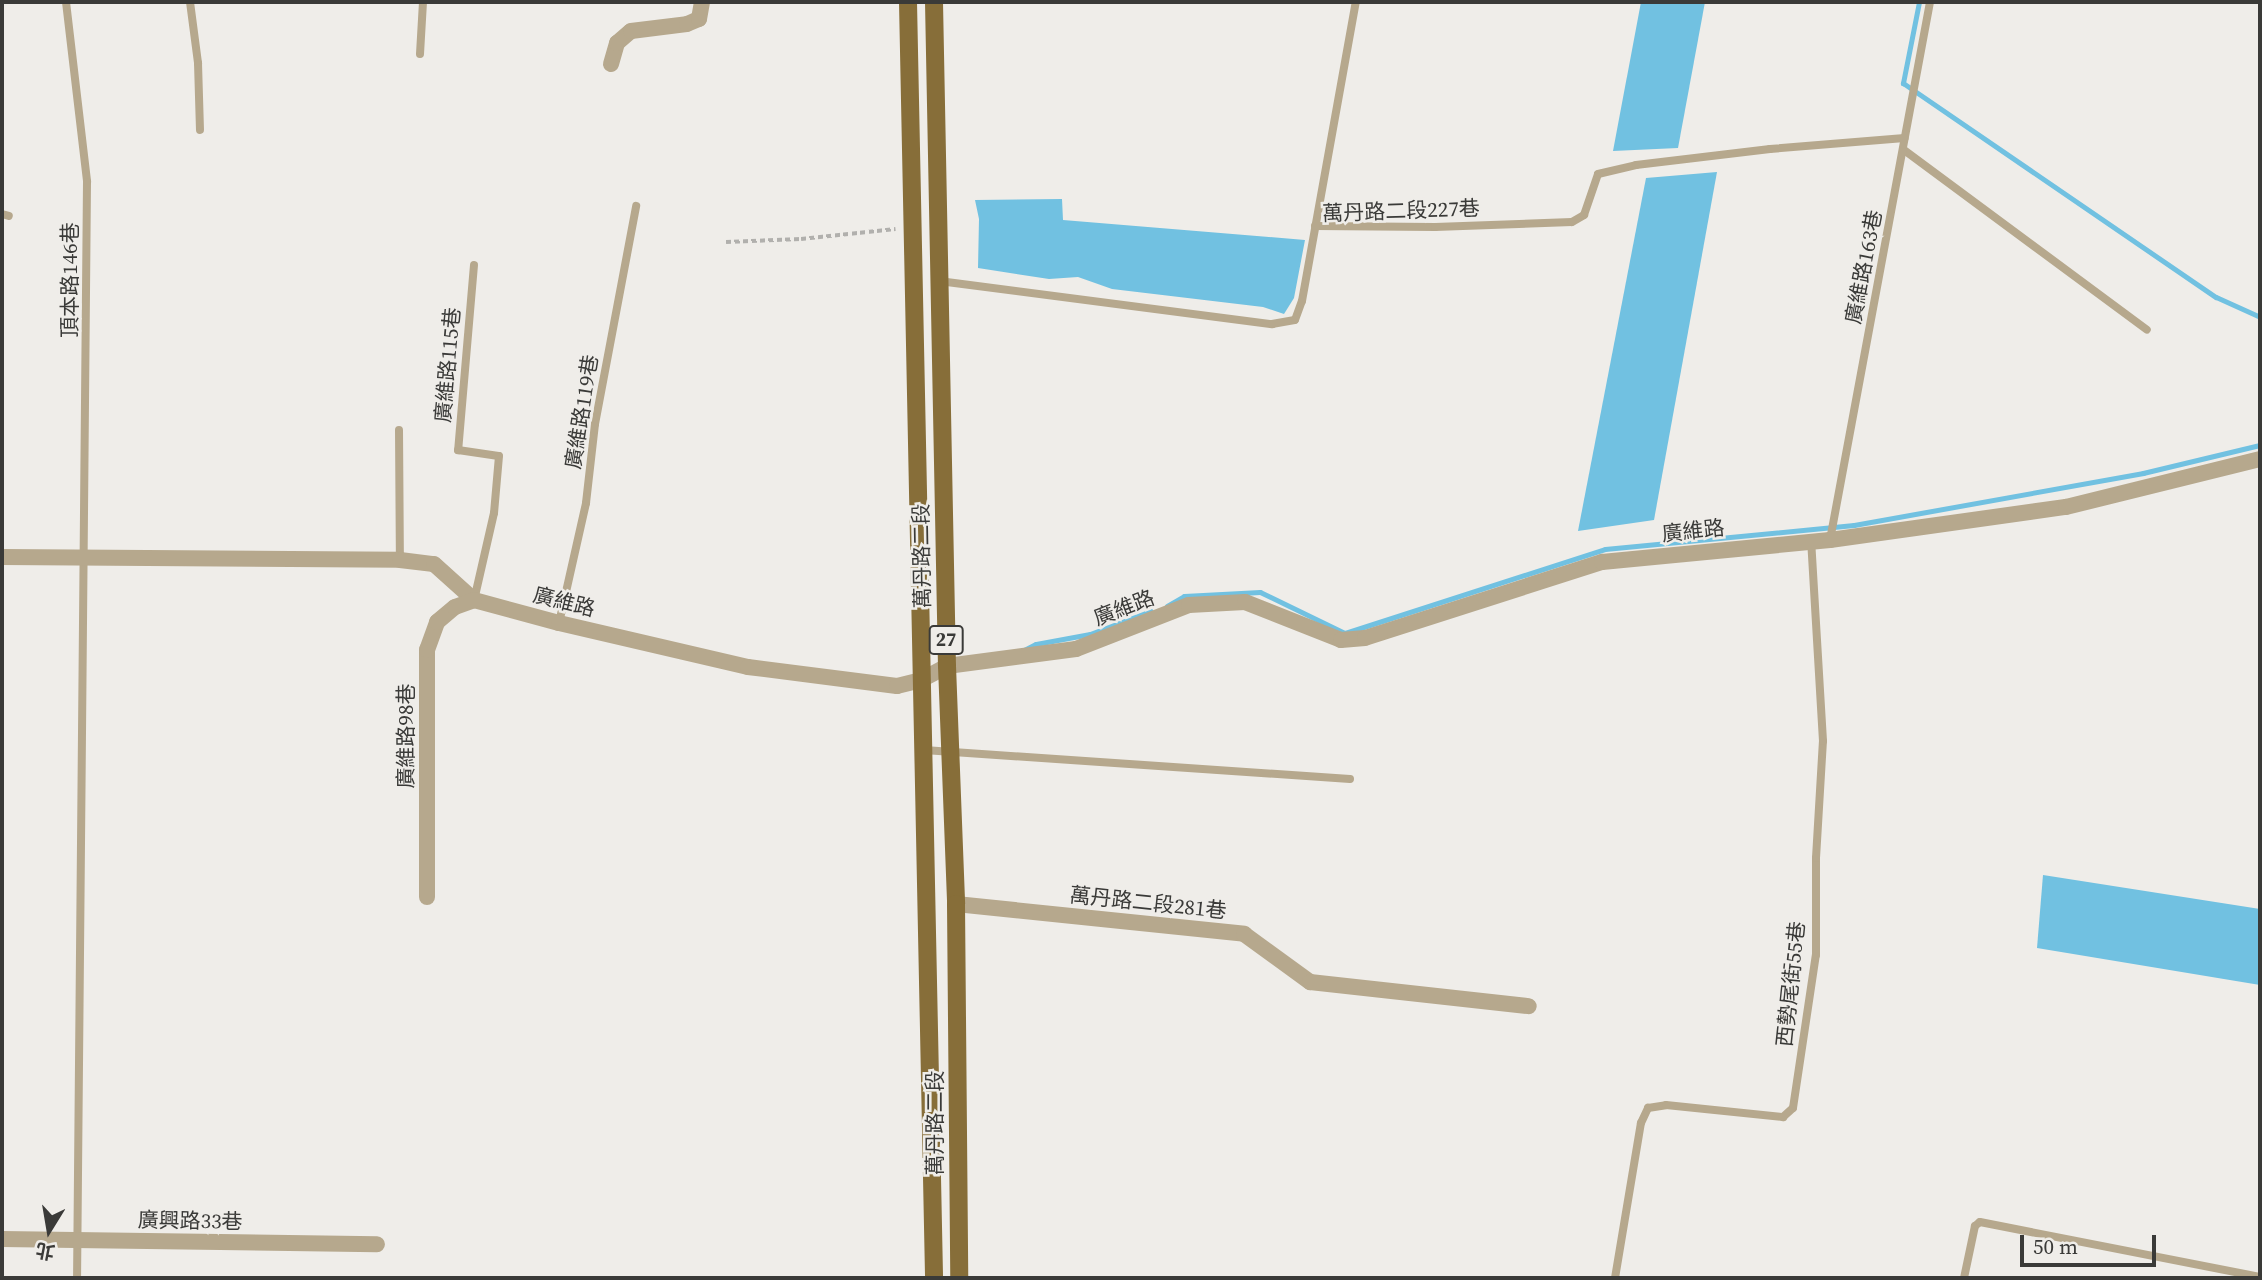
<!DOCTYPE html>
<meta charset="utf-8">
<style>
body{margin:0}
#map{position:relative;width:2262px;height:1280px;overflow:hidden;background:#efede9;font-family:"Source Serif 4","Noto Sans TC",serif}
div>[style]{position:absolute}
[style*='--x']{left:calc(var(--x)*1px);top:calc(var(--y)*1px);width:calc(var(--w)*1px);rotate:calc(var(--a)*1deg)}
.water>*{inset:0;background:#71c1e1}
.stream>*{height:5px;margin:-2.5px;padding:0 2.5px;transform-origin:2.5px;border-radius:2.5px;background:#71c1e1}
.path>*{height:3.5px;margin-top:-1.75px;transform-origin:0;background:repeating-linear-gradient(90deg,#b1b0ad 0 5px,transparent 0 8.5px)}
.lane>*{height:8px;margin:-4px;padding:0 4px;transform-origin:4px;border-radius:4px;background:#b6a88d}
.street>*{height:16px;margin:-8px;padding:0 8px;transform-origin:8px;border-radius:8px;background:#b6a88d}
.primary>*{height:18px;margin:-9px;padding:0 9px;transform-origin:9px;border-radius:9px;background:#876e39}
span{translate:-50% -50%;white-space:nowrap;text-align:center;line-height:1.15;-webkit-text-stroke:5px #efede9;paint-order:stroke}
.shield-label span{padding:2px 5px;background:#efede9;border:2px solid;border-radius:5px;-webkit-text-stroke-width:0}
.shield-label{font-size:19px;color:#3a3a38;font-weight:700}
.street-label{font-size:21px;color:#3a3a38}
.frame{position:absolute;inset:0;border:4px solid #3a3a38;pointer-events:none}
.north{position:absolute;left:14px;top:1196px;width:70px;height:70px;-webkit-text-stroke:5px #efede9;paint-order:stroke;rotate:191deg;font-size:19px;font-weight:700;line-height:28px;text-align:center;color:#3a3a38}
.north::after{content:'';display:block;margin:auto;width:24px;height:32px;background:#3a3a38;clip-path:polygon(50% 0,100% 100%,50% 72%,0 100%)}
.scale{position:absolute;left:2020px;top:1235px;width:136px;height:32px;box-sizing:border-box;border:4px solid #3a3a38;border-top:0;padding-left:9px;font-size:21px;line-height:24px;white-space:nowrap;color:#3a3a38;-webkit-text-stroke:5px #efede9;paint-order:stroke}
</style>
<div id="map">
<div class="water">
<i style="clip-path:polygon(1641px 2px,1705px 2px,1678px 148px,1613px 151px)"></i>
<i style="clip-path:polygon(1717px 172px,1654px 520px,1578px 531px,1646px 178px)"></i>
<i style="clip-path:polygon(1062px 199px,1063px 220px,1305px 240px,1294px 298px,1284px 314px,1263px 307px,1112px 289px,1078px 277px,1049px 279px,978px 268px,979px 219px,975px 200px)"></i>
<i style="clip-path:polygon(2043px 875px,2260px 909px,2260px 985px,2037px 948px)"></i>
</div>
<div class="stream">
<i style="--x:1919;--y:2;--w:83;--a:101.2"></i>
<i style="--x:1903;--y:83;--w:379;--a:34.4"></i>
<i style="--x:2216;--y:297;--w:48;--a:24.4"></i>
<i style="--x:1167;--y:606;--w:20;--a:-30"></i>
<i style="--x:1184;--y:596;--w:76;--a:-3"></i>
<i style="--x:1260;--y:592;--w:94;--a:25.8"></i>
<i style="--x:1345;--y:633;--w:273;--a:-17.9"></i>
<i style="--x:1605;--y:549;--w:250;--a:-5.5"></i>
<i style="--x:1854;--y:525;--w:294;--a:-10.2"></i>
<i style="--x:2143;--y:473;--w:120;--a:-13.5"></i>
<i style="--x:1024;--y:650;--w:13;--a:-27"></i>
<i style="--x:1036;--y:644;--w:55;--a:-10.5"></i>
<i style="--x:1090;--y:634;--w:65;--a:-20.7"></i>
</div>
<div class="path">
<i style="--x:726;--y:242;--w:75;--a:-2.3"></i>
<i style="--x:801;--y:239;--w:95;--a:-6.1"></i>
</div>
<div class="lane">
<i style="--x:66;--y:2;--w:181;--a:83.3"></i>
<i style="--x:87;--y:182;--w:1096;--a:90.52"></i>
<i style="--x:190;--y:2;--w:62;--a:82.5"></i>
<i style="--x:198;--y:63;--w:67;--a:88.3"></i>
<i style="--x:420;--y:54;--w:52;--a:-86.7"></i>
<i style="--x:1904;--y:150;--w:302;--a:36.5"></i>
<i style="--x:2;--y:214;--w:7;--a:16"></i>
<i style="--x:1315;--y:226;--w:120;--a:0.5"></i>
<i style="--x:1435;--y:227;--w:137;--a:-2.1"></i>
<i style="--x:1572;--y:222;--w:14;--a:-30"></i>
<i style="--x:1584;--y:215;--w:43;--a:-71.1"></i>
<i style="--x:1598;--y:174;--w:39;--a:-13"></i>
<i style="--x:1636;--y:165;--w:135;--a:-6.8"></i>
<i style="--x:1770;--y:149;--w:135;--a:-4.7"></i>
<i style="--x:474;--y:265;--w:186;--a:94.9"></i>
<i style="--x:458;--y:450;--w:41;--a:8.3"></i>
<i style="--x:499;--y:456;--w:57;--a:95"></i>
<i style="--x:494;--y:513;--w:89;--a:102.9"></i>
<i style="--x:939;--y:281;--w:336;--a:7.4"></i>
<i style="--x:1272;--y:324;--w:23;--a:-10"></i>
<i style="--x:1295;--y:320;--w:20;--a:-70"></i>
<i style="--x:1302;--y:301;--w:304;--a:-79.8"></i>
<i style="--x:399;--y:430;--w:130;--a:89.6"></i>
<i style="--x:1830;--y:540;--w:547;--a:-79.47"></i>
<i style="--x:559;--y:623;--w:123;--a:-77.3"></i>
<i style="--x:586;--y:503;--w:80;--a:-83.5"></i>
<i style="--x:595;--y:424;--w:222;--a:-79.3"></i>
<i style="--x:924;--y:750;--w:427;--a:3.9"></i>
<i style="--x:1615;--y:1278;--w:157;--a:-80.5"></i>
<i style="--x:1641;--y:1123;--w:17;--a:-65"></i>
<i style="--x:1648;--y:1108;--w:18;--a:-9"></i>
<i style="--x:1666;--y:1105;--w:118;--a:5.9"></i>
<i style="--x:1783;--y:1117;--w:13;--a:-42"></i>
<i style="--x:1793;--y:1108;--w:155;--a:-81.5"></i>
<i style="--x:1816;--y:955;--w:97;--a:-90"></i>
<i style="--x:1816;--y:858;--w:117;--a:-86.6"></i>
<i style="--x:1823;--y:741;--w:201;--a:-93.4"></i>
<i style="--x:1964;--y:1278;--w:53;--a:-78.1"></i>
<i style="--x:1975;--y:1226;--w:6;--a:-39"></i>
<i style="--x:1980;--y:1222;--w:285;--a:11.1"></i>
</div>
<div class="street">
<i style="--x:611;--y:64;--w:22;--a:-74"></i>
<i style="--x:617;--y:43;--w:18;--a:-41"></i>
<i style="--x:631;--y:31;--w:56;--a:-7.1"></i>
<i style="--x:687;--y:24;--w:13;--a:-23"></i>
<i style="--x:699;--y:19;--w:17;--a:-80"></i>
<i style="--x:2;--y:557;--w:398;--a:0.4"></i>
<i style="--x:400;--y:560;--w:34;--a:7"></i>
<i style="--x:434;--y:564;--w:54;--a:42"></i>
<i style="--x:474;--y:600;--w:88;--a:15.1"></i>
<i style="--x:559;--y:623;--w:194;--a:13.1"></i>
<i style="--x:748;--y:667;--w:150;--a:7.3"></i>
<i style="--x:897;--y:686;--w:25;--a:-14"></i>
<i style="--x:921;--y:680;--w:30;--a:-28"></i>
<i style="--x:947;--y:666;--w:130;--a:-7.5"></i>
<i style="--x:1076;--y:649;--w:121;--a:-21.3"></i>
<i style="--x:1189;--y:605;--w:56;--a:-3.1"></i>
<i style="--x:1245;--y:602;--w:103;--a:21.6"></i>
<i style="--x:1341;--y:640;--w:24;--a:-5"></i>
<i style="--x:1365;--y:638;--w:249;--a:-17.8"></i>
<i style="--x:1602;--y:562;--w:229;--a:-5.5"></i>
<i style="--x:1830;--y:540;--w:238;--a:-8"></i>
<i style="--x:2066;--y:507;--w:200;--a:-13.9"></i>
<i style="--x:427;--y:897;--w:247;--a:-90"></i>
<i style="--x:427;--y:650;--w:30;--a:-70"></i>
<i style="--x:437;--y:622;--w:23;--a:-40"></i>
<i style="--x:455;--y:607;--w:20;--a:-20"></i>
<i style="--x:956;--y:904;--w:290;--a:5.9"></i>
<i style="--x:1244;--y:934;--w:82;--a:36"></i>
<i style="--x:1310;--y:982;--w:220;--a:6.3"></i>
<i style="--x:2;--y:1239;--w:375;--a:0.8"></i>
</div>
<div class="primary">
<i style="--x:908;--y:2;--w:1276;--a:88.83"></i>
<i style="--x:934;--y:2;--w:664;--a:88.88"></i>
<i style="--x:947;--y:666;--w:238;--a:87.8"></i>
<i style="--x:956;--y:904;--w:374;--a:89.5"></i>
</div>
<div class="shield-label">
<span style="left:946px;top:640px">27</span>
</div>
<div class="street-label">
<span style="left:1401px;top:211px;rotate:-2deg">萬丹路二段227巷</span>
<span style="left:1864px;top:267px;rotate:-79deg">廣維路163巷</span>
<span style="left:70px;top:280px;rotate:-90deg">頂本路146巷</span>
<span style="left:448px;top:365px;rotate:-85deg">廣維路115巷</span>
<span style="left:582px;top:412px;rotate:-81deg">廣維路119巷</span>
<span style="left:1693px;top:531px;rotate:-6deg">廣維路</span>
<span style="left:922px;top:556px;rotate:-91deg">萬丹路二段</span>
<span style="left:564px;top:602px;rotate:14deg">廣維路</span>
<span style="left:1124px;top:608px;rotate:-21deg">廣維路</span>
<span style="left:406px;top:736px;rotate:-90deg">廣維路98巷</span>
<span style="left:1148px;top:903px;rotate:6deg">萬丹路二段281巷</span>
<span style="left:1791px;top:984px;rotate:-84deg">西勢尾街55巷</span>
<span style="left:935px;top:1123px;rotate:-90deg">萬丹路二段</span>
<span style="left:190px;top:1221px;rotate:1deg">廣興路33巷</span>
</div>
<div class="frame"></div>
<div class="north">北</div>
<div class="scale">50 m</div>
</div>
